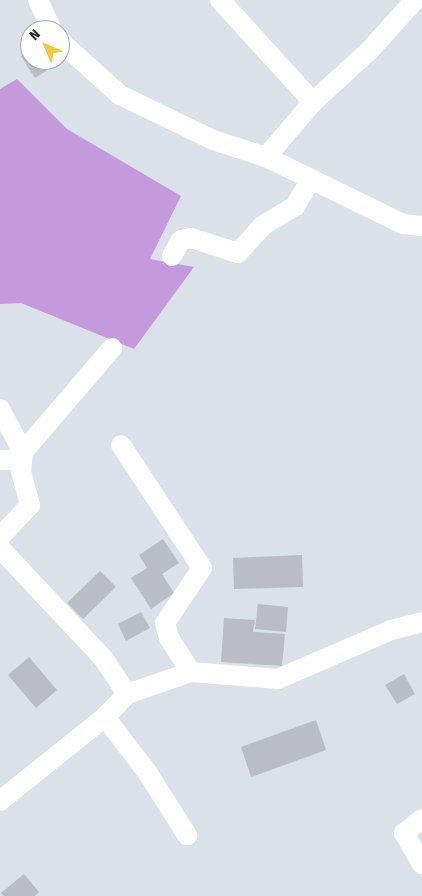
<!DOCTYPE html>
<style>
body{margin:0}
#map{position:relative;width:422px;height:896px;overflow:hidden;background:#dae1e9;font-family:"Fira Sans Condensed",sans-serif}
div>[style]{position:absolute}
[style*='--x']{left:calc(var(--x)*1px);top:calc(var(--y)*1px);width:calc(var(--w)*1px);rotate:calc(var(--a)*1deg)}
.green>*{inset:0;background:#c59add}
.building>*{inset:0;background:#babdc5}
.street>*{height:20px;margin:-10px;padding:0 10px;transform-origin:10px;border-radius:10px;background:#fff}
span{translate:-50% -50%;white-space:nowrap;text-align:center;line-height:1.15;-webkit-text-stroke:4.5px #fff;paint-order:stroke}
.north{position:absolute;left:20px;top:20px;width:50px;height:50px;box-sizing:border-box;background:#fff;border:1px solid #a9a9a9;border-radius:50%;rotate:315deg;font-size:14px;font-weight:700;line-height:20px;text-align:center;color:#282828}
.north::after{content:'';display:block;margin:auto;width:18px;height:22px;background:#edca44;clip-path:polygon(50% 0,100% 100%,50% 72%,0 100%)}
</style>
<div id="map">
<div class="green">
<i style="clip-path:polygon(17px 79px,67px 129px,181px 196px,150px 259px,194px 267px,134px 349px,21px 303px,0 304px,0 89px)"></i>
</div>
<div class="building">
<i style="clip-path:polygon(30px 50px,30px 60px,60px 60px,60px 52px,65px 59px,35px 78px,21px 56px)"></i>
<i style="clip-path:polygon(163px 539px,179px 563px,162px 574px,174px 593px,151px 609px,131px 578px,147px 568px,139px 555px)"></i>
<i style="clip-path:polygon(302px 555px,303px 587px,234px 589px,233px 558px)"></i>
<i style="clip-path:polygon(100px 571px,116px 587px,83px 619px,67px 603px)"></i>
<i style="clip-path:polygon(258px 604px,288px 607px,286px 632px,255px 629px)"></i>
<i style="clip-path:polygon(141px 612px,150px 628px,126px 641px,118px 624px)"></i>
<i style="clip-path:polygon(224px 618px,255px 620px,253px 632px,285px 634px,282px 666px,221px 662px)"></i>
<i style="clip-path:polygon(29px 657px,57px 690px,36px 708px,8px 675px)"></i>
<i style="clip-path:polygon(404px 674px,415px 694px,397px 704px,385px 685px)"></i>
<i style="clip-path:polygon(316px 720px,326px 750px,251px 777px,241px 747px)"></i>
<i style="clip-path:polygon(24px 874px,39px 892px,35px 896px,4px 896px,1px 893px)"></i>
</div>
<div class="street">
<i style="--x:38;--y:0;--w:33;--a:65"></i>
<i style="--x:220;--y:0;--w:138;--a:47.6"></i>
<i style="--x:313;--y:102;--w:72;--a:130.5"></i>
<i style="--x:60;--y:41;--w:81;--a:42"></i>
<i style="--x:120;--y:95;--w:103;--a:25.8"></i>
<i style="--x:213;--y:140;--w:56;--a:17.8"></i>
<i style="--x:266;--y:157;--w:153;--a:26.1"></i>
<i style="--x:403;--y:224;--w:19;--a:6"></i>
<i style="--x:313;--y:102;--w:74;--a:-42.3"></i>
<i style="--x:368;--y:52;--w:70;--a:-47.9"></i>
<i style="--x:172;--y:256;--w:18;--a:-61"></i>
<i style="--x:181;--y:240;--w:10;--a:-11"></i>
<i style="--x:191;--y:238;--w:49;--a:17.7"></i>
<i style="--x:238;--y:253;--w:36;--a:-48"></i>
<i style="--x:262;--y:226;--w:39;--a:-31"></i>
<i style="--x:295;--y:206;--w:31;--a:-59"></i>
<i style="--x:0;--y:409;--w:49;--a:61.9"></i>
<i style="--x:121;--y:445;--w:147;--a:56.6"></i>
<i style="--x:202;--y:568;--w:66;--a:123.9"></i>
<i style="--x:165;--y:623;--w:16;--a:75"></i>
<i style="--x:169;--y:638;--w:40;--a:57.1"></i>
<i style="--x:0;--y:460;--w:20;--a:0"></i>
<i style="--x:0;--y:537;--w:44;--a:-46.8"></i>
<i style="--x:30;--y:505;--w:35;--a:-105"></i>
<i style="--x:21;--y:471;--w:19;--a:-84"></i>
<i style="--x:23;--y:452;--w:137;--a:-49.4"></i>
<i style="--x:0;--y:548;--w:151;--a:46.9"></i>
<i style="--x:103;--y:658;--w:43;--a:56.3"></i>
<i style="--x:105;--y:717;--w:69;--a:52.6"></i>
<i style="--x:147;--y:772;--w:75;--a:57.6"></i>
<i style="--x:0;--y:801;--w:134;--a:-38.7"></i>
<i style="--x:105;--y:717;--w:32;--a:-46"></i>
<i style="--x:127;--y:694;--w:68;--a:-19"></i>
<i style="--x:191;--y:672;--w:87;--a:4.6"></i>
<i style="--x:278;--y:679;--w:123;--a:-23.4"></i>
<i style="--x:391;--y:630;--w:32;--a:-14"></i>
<i style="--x:422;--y:819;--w:23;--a:142"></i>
<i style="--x:404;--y:833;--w:36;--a:60"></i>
</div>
<div class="north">N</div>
</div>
